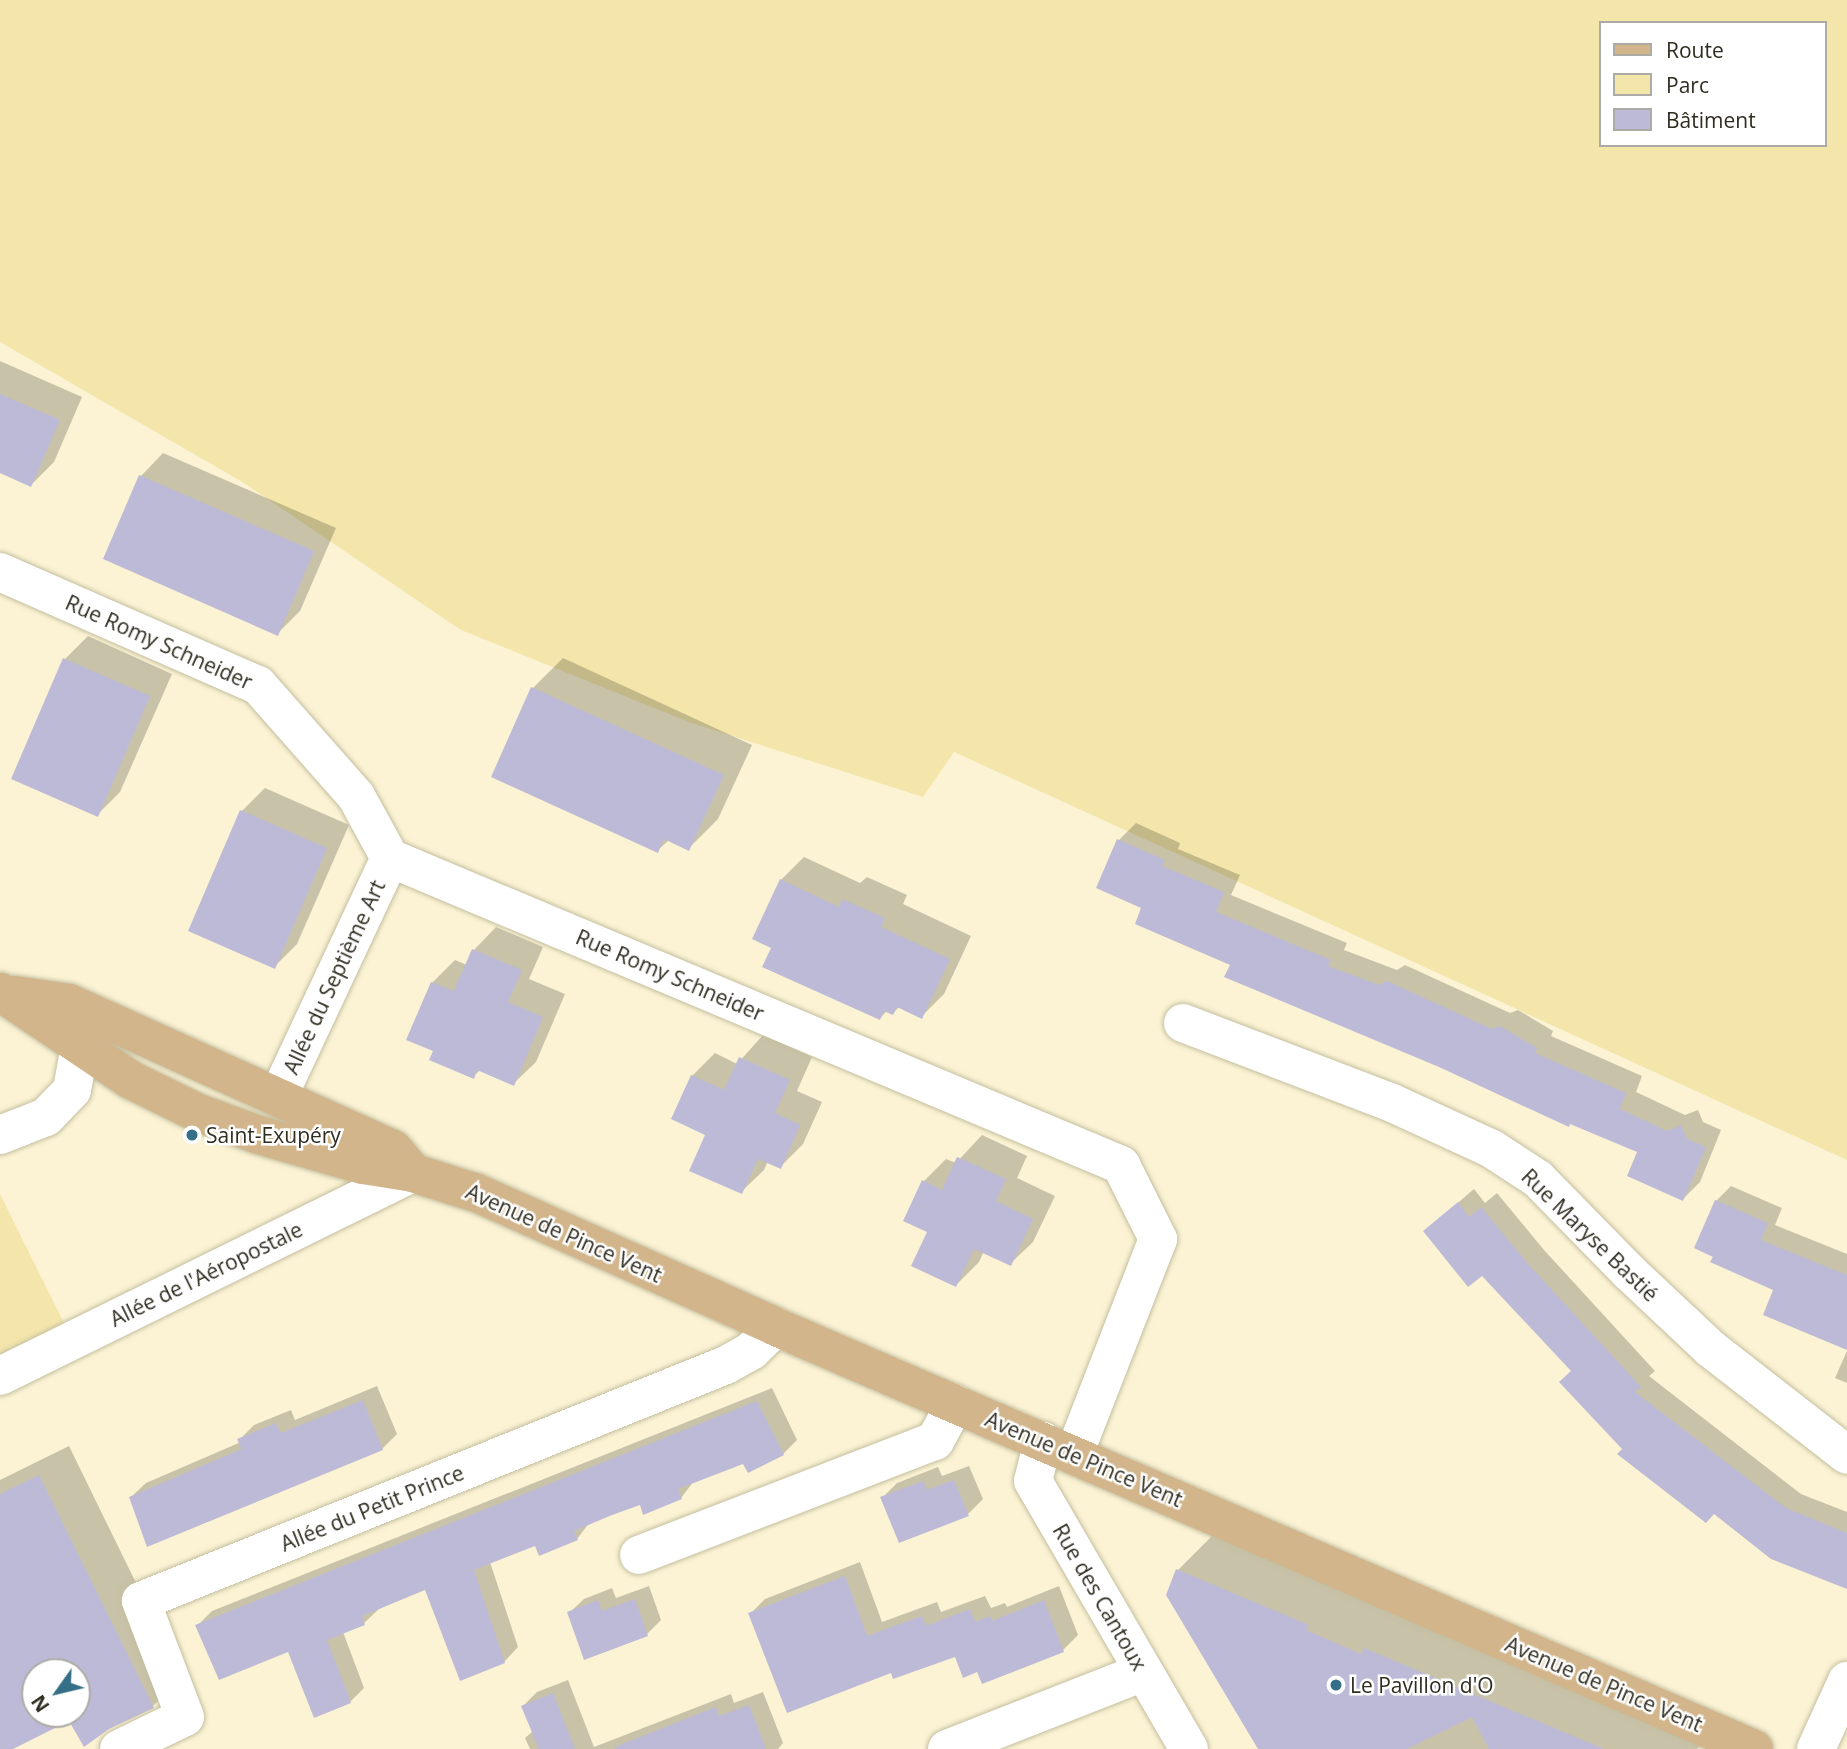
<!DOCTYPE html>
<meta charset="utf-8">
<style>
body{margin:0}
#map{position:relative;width:1847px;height:1749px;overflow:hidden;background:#fbf3d4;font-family:"Open Sans",sans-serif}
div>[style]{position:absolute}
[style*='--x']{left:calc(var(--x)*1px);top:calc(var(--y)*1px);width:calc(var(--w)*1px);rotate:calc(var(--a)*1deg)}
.green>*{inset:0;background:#f4e6ab}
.shadow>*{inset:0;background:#0003}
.building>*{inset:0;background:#bdbad8}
.roads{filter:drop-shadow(0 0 2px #c4be9f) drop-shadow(0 0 2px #c4be9f)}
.minor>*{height:38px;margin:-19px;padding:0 19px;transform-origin:19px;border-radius:19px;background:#fff}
.major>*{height:38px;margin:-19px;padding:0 19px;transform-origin:19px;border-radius:19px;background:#d2b58b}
.dots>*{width:19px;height:19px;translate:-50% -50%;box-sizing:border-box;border:4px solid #fff;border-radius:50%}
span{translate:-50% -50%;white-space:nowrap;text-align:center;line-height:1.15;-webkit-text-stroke:5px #fff;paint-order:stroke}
.street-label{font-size:21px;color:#2f2c20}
.poi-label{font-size:21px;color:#2f2c20}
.left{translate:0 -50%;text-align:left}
.legend{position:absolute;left:1599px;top:21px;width:228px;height:126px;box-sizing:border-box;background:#fff;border:2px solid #acaba6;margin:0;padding:9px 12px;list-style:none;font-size:21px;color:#2f2c20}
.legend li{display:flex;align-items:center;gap:14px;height:35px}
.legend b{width:35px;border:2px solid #acaba6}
.north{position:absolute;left:21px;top:1658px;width:70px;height:70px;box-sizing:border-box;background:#fff;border:2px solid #acaba6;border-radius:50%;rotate:236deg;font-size:19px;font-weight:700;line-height:28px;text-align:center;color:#2f2c20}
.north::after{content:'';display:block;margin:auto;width:24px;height:32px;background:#356e87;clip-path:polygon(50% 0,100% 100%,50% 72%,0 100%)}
</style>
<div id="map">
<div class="green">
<i style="clip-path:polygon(evenodd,0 0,1847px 0,1847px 1160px,954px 752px,923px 797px,689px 722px,461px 630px,244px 483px,0 342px,0 0,1600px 23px,1824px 23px,1824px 145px,1600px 145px,1600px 23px)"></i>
<i style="clip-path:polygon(0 1194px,65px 1325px,0 1357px)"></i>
</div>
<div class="shadow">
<i style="clip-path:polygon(0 361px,82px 397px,54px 462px,31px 485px,0 471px)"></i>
<i style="clip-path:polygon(163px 453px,336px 528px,300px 611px,277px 634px,105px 558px,141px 476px)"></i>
<i style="clip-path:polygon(88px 636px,172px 674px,120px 792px,97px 815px,65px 659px)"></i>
<i style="clip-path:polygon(563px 658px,752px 745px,718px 819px,688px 849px,669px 840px,657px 851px,533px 688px)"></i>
<i style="clip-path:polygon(265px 788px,349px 825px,297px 944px,274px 967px,190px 930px,242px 811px)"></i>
<i style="clip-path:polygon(1136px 823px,1180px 843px,1178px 849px,1240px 875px,1231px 895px,1347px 943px,1344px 950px,1397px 970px,1405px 965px,1510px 1013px,1518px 1010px,1553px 1031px,1551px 1036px,1642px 1076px,1636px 1092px,1685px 1115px,1698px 1110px,1703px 1122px,1721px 1130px,1700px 1182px,1683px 1199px,1640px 1151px,1232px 964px,1143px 907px,1119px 840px)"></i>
<i style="clip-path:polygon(804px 857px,860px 883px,867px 877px,907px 895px,903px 904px,971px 936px,944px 994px,921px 1017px,900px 1006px,893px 1013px,887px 1011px,880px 1018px,773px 947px,781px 880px)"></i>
<i style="clip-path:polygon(496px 927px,543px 947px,529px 979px,565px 994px,536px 1062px,513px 1084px,480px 1070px,473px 1077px,435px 1050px,432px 983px,455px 960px,467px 965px,474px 950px)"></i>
<i style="clip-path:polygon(763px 1035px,812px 1057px,797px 1091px,822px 1102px,803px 1144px,780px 1167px,768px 1161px,764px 1170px,741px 1192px,708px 1134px,692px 1076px,715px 1053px,737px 1064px)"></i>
<i style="clip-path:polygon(982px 1135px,1027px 1156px,1017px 1178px,1055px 1196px,1033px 1242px,1010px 1264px,984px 1251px,979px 1262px,956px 1285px,929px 1231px,924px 1181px,946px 1159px,956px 1163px)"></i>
<i style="clip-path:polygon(1731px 1186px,1782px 1208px,1775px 1225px,1847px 1254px,1847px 1348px,1776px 1289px,1715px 1256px,1716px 1201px)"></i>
<i style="clip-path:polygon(1474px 1189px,1485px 1203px,1497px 1193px,1544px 1250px,1655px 1371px,1649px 1376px,1801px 1494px,1847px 1512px,1847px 1584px,1714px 1512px,1624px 1449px,1573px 1371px,1482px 1273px,1425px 1231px)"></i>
<i style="clip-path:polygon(1847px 1351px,1847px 1383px,1835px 1378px)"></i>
<i style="clip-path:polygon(377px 1386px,397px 1434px,382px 1449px,131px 1497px,146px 1483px,241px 1442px,240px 1439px,254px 1425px,291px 1410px,295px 1420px)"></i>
<i style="clip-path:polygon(772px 1388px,797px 1440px,783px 1454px,743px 1462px,694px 1481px,681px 1498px,641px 1503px,590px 1522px,577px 1539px,536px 1544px,490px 1562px,518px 1647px,504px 1662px,426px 1588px,379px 1609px,364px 1623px,343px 1632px,364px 1688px,350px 1702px,289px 1649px,198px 1625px,212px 1611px)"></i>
<i style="clip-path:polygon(evenodd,69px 1446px,182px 1677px,153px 1706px,70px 1718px,9px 1749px,0 1749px,0 1480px,69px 1446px,35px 1672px,77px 1672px,77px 1714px,35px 1714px,35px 1672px)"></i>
<i style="clip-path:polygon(969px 1466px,983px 1499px,968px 1514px,882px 1498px,897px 1483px,938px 1467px,942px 1476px)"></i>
<i style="clip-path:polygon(1220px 1528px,1711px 1735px,1697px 1749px,1260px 1749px,1178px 1570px)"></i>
<i style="clip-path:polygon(860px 1562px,882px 1622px,937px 1602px,941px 1612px,985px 1596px,991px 1608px,1005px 1603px,1007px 1607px,1059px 1586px,1078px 1635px,1063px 1650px,978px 1670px,956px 1655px,892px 1671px,750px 1614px,765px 1599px)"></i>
<i style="clip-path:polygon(649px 1586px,661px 1620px,647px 1634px,569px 1613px,584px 1599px,612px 1588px,616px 1598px)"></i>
<i style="clip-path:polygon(568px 1680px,594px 1747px,731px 1694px,734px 1703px,763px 1692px,783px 1743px,778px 1749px,530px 1749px,525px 1738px,533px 1731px,523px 1706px,537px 1692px)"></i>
</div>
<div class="building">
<i style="clip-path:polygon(0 394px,60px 420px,31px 487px,0 473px)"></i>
<i style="clip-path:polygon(139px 475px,314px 551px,278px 636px,103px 559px)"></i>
<i style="clip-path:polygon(63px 658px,150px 696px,98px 817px,11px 779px)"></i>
<i style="clip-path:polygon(531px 687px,724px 775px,689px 851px,664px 839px,658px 853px,491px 777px)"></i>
<i style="clip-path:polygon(240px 810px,327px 848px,275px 969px,188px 931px)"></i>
<i style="clip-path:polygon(1117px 839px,1165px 860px,1162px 866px,1224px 892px,1216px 912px,1331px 960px,1328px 966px,1379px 985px,1387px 981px,1492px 1029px,1500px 1026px,1537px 1048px,1535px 1053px,1626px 1093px,1620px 1109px,1667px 1131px,1681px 1125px,1687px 1139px,1706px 1147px,1683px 1201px,1627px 1176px,1637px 1152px,1570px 1124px,1569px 1127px,1439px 1067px,1224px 977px,1230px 965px,1135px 924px,1141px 908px,1096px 888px)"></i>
<i style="clip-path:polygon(780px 879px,839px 907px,842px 899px,885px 918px,881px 927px,950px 959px,922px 1019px,897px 1007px,893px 1015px,884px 1011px,880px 1020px,762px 967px,771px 948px,752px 939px)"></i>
<i style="clip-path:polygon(472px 949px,522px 970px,508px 1002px,543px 1017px,514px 1086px,477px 1070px,474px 1079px,429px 1060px,433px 1051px,406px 1040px,431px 982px,454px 991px)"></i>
<i style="clip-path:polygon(739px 1057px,790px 1080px,775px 1113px,800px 1125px,781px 1169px,758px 1159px,742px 1194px,689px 1171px,705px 1135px,671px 1119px,691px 1075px,724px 1090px)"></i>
<i style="clip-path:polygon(957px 1157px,1006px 1179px,996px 1201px,1033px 1219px,1011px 1266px,974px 1249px,956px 1287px,911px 1266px,927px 1232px,903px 1221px,922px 1180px,942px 1190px)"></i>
<i style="clip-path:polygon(1715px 1200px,1768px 1223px,1761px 1240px,1847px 1275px,1847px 1350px,1763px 1315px,1773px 1290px,1710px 1262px,1713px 1257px,1694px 1248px)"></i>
<i style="clip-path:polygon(1458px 1202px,1469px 1217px,1481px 1207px,1529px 1265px,1641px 1387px,1635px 1392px,1786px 1508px,1847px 1533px,1847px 1589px,1771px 1559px,1714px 1514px,1706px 1523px,1617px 1454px,1622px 1449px,1559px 1382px,1571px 1371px,1482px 1276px,1468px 1287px,1423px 1231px)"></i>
<i style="clip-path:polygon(363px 1400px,383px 1450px,147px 1547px,129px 1497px,242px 1449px,237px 1439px,276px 1423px,281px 1433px)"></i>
<i style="clip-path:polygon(757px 1401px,784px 1455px,748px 1473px,743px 1464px,678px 1489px,682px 1499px,643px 1515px,640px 1505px,612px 1515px,574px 1531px,578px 1540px,539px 1556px,535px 1546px,474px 1570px,505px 1663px,460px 1681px,425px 1590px,362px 1616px,365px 1625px,327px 1640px,351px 1703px,314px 1718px,288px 1652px,219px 1680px,195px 1625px)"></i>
<i style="clip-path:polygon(evenodd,39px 1475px,154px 1708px,109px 1729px,84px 1747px,69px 1721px,13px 1749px,0 1749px,0 1494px,39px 1475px,35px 1672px,77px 1672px,77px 1714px,35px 1714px,35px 1672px)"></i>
<i style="clip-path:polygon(954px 1480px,969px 1516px,899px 1543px,880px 1497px,923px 1481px,927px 1490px)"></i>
<i style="clip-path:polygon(1176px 1569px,1309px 1625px,1306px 1630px,1361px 1654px,1364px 1648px,1604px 1749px,1489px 1749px,1472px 1717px,1407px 1749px,1258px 1749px,1166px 1595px)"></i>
<i style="clip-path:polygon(845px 1576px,867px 1636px,922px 1616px,926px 1626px,970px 1609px,975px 1622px,990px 1616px,992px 1621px,1044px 1600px,1064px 1652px,982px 1684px,977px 1672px,963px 1678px,955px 1657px,893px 1679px,891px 1673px,787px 1713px,748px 1613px)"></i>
<i style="clip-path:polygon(635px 1599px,648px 1636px,584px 1660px,567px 1612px,598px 1600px,602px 1611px)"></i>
<i style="clip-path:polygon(553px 1693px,575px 1749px,539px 1749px,521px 1706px)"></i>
<i style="clip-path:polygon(749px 1705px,766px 1749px,615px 1749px,615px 1747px,716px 1707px,719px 1716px)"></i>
</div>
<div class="roads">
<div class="minor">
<i style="--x:0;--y:572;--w:282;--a:23.7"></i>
<i style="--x:258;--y:685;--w:148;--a:48.6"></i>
<i style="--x:356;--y:796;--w:71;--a:61.3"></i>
<i style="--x:390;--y:858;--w:793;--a:22.78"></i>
<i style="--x:1121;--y:1165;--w:83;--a:63.4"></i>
<i style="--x:1158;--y:1239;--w:232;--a:111.3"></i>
<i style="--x:1183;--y:1023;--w:222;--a:20.9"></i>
<i style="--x:1390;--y:1102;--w:112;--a:24.7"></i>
<i style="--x:1492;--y:1149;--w:55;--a:33.1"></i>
<i style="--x:1538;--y:1179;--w:130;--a:45.6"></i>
<i style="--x:1629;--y:1272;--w:112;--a:43.2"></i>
<i style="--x:1711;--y:1349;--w:172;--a:37.9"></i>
<i style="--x:278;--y:1097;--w:264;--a:-64.9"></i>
<i style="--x:0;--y:1135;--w:49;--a:-21.4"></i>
<i style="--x:46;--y:1117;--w:37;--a:-46"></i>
<i style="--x:72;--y:1090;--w:45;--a:-79.7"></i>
<i style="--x:0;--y:1376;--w:460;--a:-26.2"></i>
<i style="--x:1043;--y:1441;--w:41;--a:104"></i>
<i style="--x:1033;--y:1481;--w:310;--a:59.8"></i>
<i style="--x:639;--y:1555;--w:317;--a:-21.1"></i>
<i style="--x:935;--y:1441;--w:42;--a:-61.6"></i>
<i style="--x:119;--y:1749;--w:73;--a:-25.9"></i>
<i style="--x:185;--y:1717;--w:124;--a:-110.8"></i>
<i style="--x:141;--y:1601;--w:631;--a:-21.97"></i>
<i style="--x:726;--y:1365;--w:29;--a:-29"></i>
<i style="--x:751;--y:1351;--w:35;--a:-44"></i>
<i style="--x:947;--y:1749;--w:211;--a:-21.4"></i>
<i style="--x:1816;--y:1749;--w:75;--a:-65.5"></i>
</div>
<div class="major">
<i style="--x:0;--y:992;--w:158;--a:33.9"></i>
<i style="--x:131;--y:1080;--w:72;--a:26.2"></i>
<i style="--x:196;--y:1112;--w:67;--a:20.1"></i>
<i style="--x:259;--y:1135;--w:108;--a:16.1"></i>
<i style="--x:363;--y:1165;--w:51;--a:9.1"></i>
<i style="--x:413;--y:1173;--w:67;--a:17.4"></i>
<i style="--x:477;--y:1193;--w:328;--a:24.1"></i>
<i style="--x:776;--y:1327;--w:1065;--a:23.34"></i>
<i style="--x:14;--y:995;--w:56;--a:8.3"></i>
<i style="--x:69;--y:1003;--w:355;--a:24.3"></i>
<i style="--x:393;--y:1149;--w:26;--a:50"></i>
</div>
</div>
<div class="dots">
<i style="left:192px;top:1135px;background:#356e87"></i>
<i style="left:1336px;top:1685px;background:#356e87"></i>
</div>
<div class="street-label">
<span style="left:159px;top:642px;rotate:24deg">Rue Romy Schneider</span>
<span style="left:670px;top:975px;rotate:23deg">Rue Romy Schneider</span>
<span style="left:334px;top:977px;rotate:-65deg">Allée du Septième Art</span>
<span style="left:564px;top:1233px;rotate:24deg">Avenue de Pince Vent</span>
<span style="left:1590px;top:1235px;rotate:44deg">Rue Maryse Bastié</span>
<span style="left:206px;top:1274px;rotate:-26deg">Allée de l'Aéropostale</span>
<span style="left:1084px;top:1459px;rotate:23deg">Avenue de Pince Vent</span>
<span style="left:372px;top:1508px;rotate:-22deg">Allée du Petit Prince</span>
<span style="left:1100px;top:1597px;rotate:60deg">Rue des Cantoux</span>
<span style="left:1604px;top:1684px;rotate:23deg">Avenue de Pince Vent</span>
</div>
<div class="poi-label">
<span class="left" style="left:206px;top:1135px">Saint-Exupéry</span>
<span class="left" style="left:1350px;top:1685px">Le Pavillon d'O</span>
</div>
<ul class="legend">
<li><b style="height:9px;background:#d2b58b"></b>Route</li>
<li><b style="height:19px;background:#f4e6ab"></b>Parc</li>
<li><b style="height:19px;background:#bdbad8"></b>Bâtiment</li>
</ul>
<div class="north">N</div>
</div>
